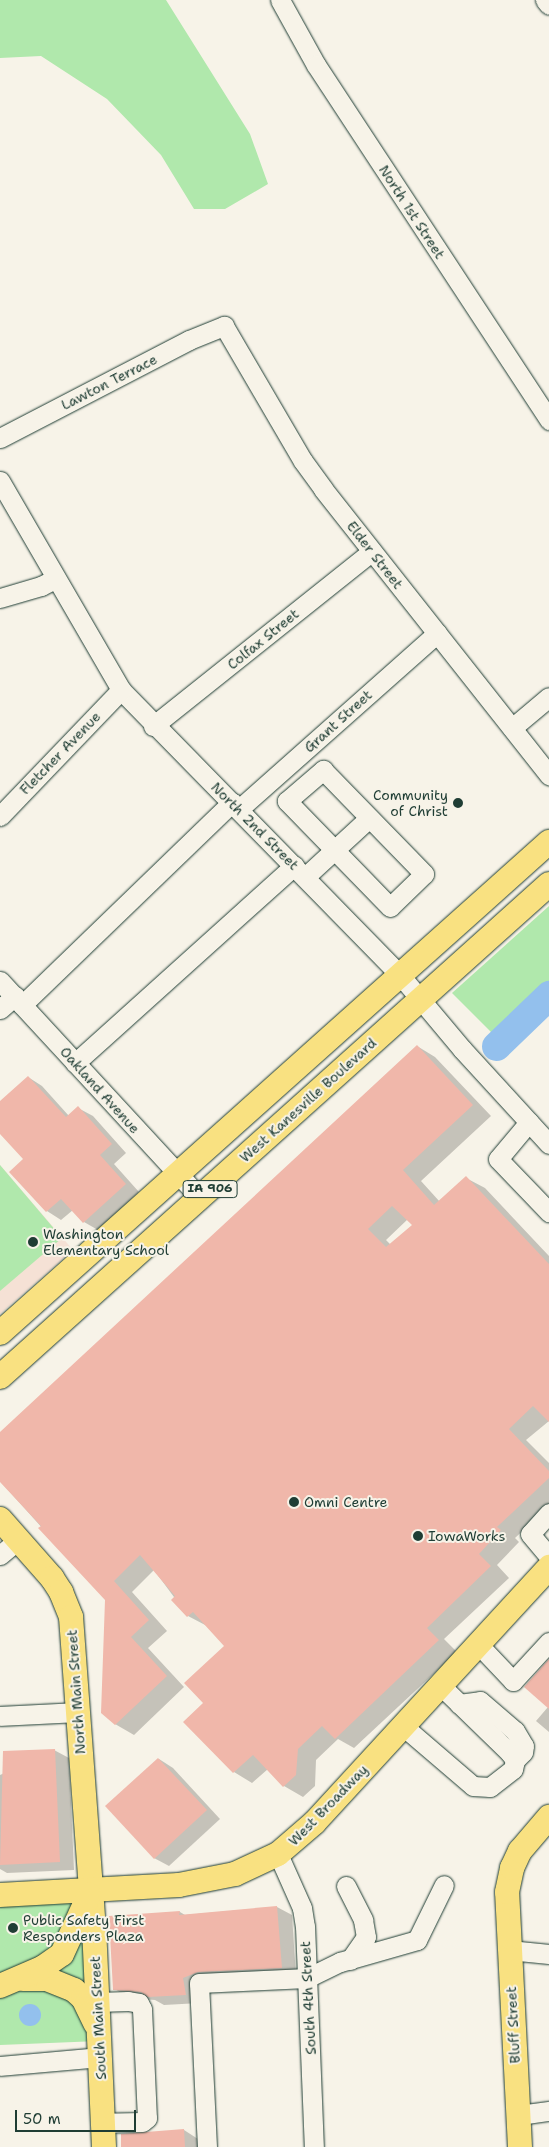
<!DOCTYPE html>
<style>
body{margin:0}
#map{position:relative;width:549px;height:2147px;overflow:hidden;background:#f7f3e8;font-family:"Shantell Sans",sans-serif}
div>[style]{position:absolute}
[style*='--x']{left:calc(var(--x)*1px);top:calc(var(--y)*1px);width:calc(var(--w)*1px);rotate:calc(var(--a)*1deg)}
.built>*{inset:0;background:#f5e1d5}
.green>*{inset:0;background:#b0e8ac}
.water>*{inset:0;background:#93c0ed}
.round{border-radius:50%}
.shadow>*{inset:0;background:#0003}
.river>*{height:29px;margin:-14.5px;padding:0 14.5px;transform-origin:14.5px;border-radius:14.5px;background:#93c0ed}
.building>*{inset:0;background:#f0b7aa}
.roads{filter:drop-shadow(0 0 1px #1f3d34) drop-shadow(0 0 1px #1f3d34)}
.minor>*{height:19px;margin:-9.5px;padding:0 9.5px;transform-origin:9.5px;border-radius:9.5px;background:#f7f3e8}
.major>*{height:24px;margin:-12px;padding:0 12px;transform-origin:12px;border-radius:12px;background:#f9e181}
.dots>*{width:14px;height:14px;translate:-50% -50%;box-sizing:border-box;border:2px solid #f7f3e8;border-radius:50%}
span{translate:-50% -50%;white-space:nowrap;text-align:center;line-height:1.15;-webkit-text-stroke:4px #f7f3e8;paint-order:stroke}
.shield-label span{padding:1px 4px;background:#f7f3e8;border:1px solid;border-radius:4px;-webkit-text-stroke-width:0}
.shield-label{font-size:12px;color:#1f3d34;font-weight:700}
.street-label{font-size:14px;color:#1f3d34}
.poi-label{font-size:14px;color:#1f3d34}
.right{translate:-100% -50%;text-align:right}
.left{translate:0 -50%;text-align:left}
.scale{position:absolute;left:15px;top:2110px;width:121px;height:22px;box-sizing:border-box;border:2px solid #1f3d34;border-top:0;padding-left:6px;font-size:15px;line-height:18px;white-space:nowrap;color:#1f3d34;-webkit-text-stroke:4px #f7f3e8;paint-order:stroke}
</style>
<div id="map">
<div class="built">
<i style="clip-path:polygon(0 1165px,73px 1250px,0 1314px)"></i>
</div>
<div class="green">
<i style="clip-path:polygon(0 0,166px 0,250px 134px,268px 184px,225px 209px,194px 209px,161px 155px,107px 99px,41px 56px,0 58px)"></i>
<i style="clip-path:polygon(549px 906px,549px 1006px,507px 1048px,452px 993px)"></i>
<i style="clip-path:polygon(0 1165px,62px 1238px,0 1291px)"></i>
<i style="clip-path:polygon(91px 1889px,99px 2041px,0 2045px,0 1895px)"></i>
</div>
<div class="water">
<i class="round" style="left:19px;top:2004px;width:22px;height:22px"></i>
</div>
<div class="shadow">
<i style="clip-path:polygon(evenodd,417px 1046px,435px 1057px,491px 1116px,421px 1181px,440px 1202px,466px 1178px,485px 1188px,549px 1256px,549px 1421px,526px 1440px,549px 1463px,549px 1506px,515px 1538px,519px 1542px,497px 1565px,509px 1578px,444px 1639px,457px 1652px,354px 1748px,338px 1739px,316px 1760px,315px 1786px,303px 1797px,284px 1786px,268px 1769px,252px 1783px,234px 1772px,205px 1703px,226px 1646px,207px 1626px,188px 1616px,154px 1570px,132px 1592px,167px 1631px,148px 1648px,184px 1687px,134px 1735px,115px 1724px,106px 1599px,0 1481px,0 1434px,417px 1046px,408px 1219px,414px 1225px,391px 1245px,386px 1240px,408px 1219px)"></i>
<i style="clip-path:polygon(28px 1077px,42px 1086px,69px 1116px,78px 1108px,93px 1116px,126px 1153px,114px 1164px,139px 1192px,98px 1230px,84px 1222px,73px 1210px,61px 1220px,47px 1211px,25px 1159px,0 1132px,0 1102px)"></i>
<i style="clip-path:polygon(549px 1661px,549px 1732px,536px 1721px,548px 1707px)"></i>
<i style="clip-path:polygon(54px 1750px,69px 1758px,74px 1870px,7px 1873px,0 1869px,0 1775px)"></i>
<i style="clip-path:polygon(159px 1759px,173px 1768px,220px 1819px,169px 1866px,154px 1858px)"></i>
<i style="clip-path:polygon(277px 1907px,292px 1915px,296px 1976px,214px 1979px,200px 2003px,164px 2005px,155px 2000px,129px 1998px,115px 1989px,110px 1917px,180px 1912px,185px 1915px)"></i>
<i style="clip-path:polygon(184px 2130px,198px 2139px,199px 2147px,123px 2147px)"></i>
</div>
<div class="river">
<i style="--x:496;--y:1046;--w:74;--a:-43.9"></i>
</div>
<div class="building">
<i style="clip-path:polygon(evenodd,417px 1045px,473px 1105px,403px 1170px,434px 1205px,466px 1176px,549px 1264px,549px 1422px,533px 1406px,509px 1429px,549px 1471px,549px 1478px,497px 1527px,501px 1530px,479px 1554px,491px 1566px,427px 1628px,439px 1640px,335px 1739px,322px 1726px,298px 1749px,296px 1775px,283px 1787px,253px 1755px,233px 1773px,183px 1722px,203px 1703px,184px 1683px,224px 1646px,193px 1612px,187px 1617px,171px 1600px,175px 1596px,140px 1555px,114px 1581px,149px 1620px,131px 1637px,167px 1676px,115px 1725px,101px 1713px,105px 1600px,38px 1528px,41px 1526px,0 1482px,0 1432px,417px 1045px,392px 1206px,412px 1225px,386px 1247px,368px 1229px,392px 1206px)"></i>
<i style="clip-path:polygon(28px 1076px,66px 1117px,78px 1106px,112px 1144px,100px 1155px,126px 1184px,83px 1223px,61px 1199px,46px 1212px,9px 1172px,23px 1159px,0 1134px,0 1101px)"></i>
<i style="clip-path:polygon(549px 1659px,549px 1709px,524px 1687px)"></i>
<i style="clip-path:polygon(55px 1749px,60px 1862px,0 1865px,3px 1751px)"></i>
<i style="clip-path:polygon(158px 1758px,207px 1810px,154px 1859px,105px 1806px)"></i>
<i style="clip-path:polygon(277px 1906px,282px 1968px,198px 1972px,183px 1978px,186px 1995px,148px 1997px,141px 1992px,113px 1990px,109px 1916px,180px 1911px,179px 1915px)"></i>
<i style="clip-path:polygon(184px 2129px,185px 2147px,121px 2147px,121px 2134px)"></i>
</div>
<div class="roads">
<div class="minor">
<i style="--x:280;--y:0;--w:74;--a:61"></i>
<i style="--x:316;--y:65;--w:425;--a:56.7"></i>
<i style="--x:545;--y:0;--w:6;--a:51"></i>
<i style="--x:0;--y:438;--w:213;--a:-27.4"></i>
<i style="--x:189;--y:340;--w:38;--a:-22"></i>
<i style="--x:224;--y:326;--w:156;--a:59.7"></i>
<i style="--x:303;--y:461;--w:34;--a:54"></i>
<i style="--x:323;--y:489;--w:365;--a:51.7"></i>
<i style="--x:0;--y:481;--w:241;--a:59.9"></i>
<i style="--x:121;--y:690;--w:399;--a:45.6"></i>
<i style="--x:400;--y:975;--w:97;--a:50"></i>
<i style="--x:462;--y:1049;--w:129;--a:47.5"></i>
<i style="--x:0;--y:598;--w:43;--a:-16.3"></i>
<i style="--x:41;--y:586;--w:16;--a:-27"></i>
<i style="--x:153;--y:726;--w:280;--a:-38.6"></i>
<i style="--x:512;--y:728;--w:48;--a:-40"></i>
<i style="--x:323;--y:770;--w:145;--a:45.8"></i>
<i style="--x:424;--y:874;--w:47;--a:135.9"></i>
<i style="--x:390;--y:907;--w:148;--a:-134.2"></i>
<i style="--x:287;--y:801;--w:48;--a:-40.7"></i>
<i style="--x:239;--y:809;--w:265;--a:-41.6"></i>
<i style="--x:0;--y:816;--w:175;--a:-46.2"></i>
<i style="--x:305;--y:877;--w:86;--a:-42.6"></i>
<i style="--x:0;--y:981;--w:295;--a:47.3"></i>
<i style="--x:22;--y:1005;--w:292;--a:-44"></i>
<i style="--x:0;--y:1009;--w:20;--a:-41"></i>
<i style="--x:75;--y:1063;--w:295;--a:-42"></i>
<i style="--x:529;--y:1122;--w:48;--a:130"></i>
<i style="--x:498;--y:1159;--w:74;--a:46.1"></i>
<i style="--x:549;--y:1513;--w:28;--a:132"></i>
<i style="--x:530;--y:1534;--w:30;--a:50"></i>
<i style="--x:0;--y:1555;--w:25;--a:-40"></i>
<i style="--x:478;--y:1644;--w:51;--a:46.6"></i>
<i style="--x:513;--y:1681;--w:53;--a:-47.3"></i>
<i style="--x:459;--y:1704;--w:21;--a:-8"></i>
<i style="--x:480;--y:1701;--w:46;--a:40.6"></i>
<i style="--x:515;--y:1731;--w:17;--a:59"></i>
<i style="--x:524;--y:1746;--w:6;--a:99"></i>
<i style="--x:523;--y:1752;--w:11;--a:135"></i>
<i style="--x:0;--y:1716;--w:79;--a:-2.9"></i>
<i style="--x:403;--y:1726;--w:92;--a:40.6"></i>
<i style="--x:473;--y:1786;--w:17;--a:3"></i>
<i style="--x:490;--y:1787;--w:29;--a:-38"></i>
<i style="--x:513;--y:1769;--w:9;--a:-77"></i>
<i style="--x:515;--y:1760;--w:9;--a:-126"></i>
<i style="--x:510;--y:1753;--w:98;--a:-135.8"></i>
<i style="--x:278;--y:1854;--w:59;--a:66"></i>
<i style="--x:302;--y:1908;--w:18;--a:81"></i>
<i style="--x:305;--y:1926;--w:221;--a:87.7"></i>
<i style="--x:346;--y:1886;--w:38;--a:63"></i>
<i style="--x:363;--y:1920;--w:17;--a:80"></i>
<i style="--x:366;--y:1937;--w:28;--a:125"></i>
<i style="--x:509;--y:1950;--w:40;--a:5.7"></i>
<i style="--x:97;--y:2002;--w:31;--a:-2"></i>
<i style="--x:128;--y:2001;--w:11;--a:10"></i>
<i style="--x:139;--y:2003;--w:7;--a:63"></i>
<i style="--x:142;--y:2009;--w:109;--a:87.4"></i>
<i style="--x:147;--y:2118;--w:6;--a:141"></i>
<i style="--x:142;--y:2122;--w:39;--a:179"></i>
<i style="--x:0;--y:2066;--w:100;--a:-5.1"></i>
<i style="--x:519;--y:2115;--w:30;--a:-8"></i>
<i style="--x:207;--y:2147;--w:164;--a:-92.8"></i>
<i style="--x:199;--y:1983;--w:108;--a:-2.7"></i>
<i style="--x:307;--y:1978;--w:37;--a:-26"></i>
<i style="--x:340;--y:1962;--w:80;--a:-15.9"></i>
<i style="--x:417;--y:1940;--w:61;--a:-63.9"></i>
</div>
<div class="major">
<i style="--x:0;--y:1333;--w:737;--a:-41.81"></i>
<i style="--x:0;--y:1377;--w:738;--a:-41.92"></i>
<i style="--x:0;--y:1519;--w:79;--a:48.6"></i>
<i style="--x:52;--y:1578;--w:17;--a:57"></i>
<i style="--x:61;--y:1592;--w:27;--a:68"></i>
<i style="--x:71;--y:1617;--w:311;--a:85.8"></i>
<i style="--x:94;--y:1927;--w:220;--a:87.4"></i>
<i style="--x:0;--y:1895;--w:179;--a:-3.2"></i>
<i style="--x:179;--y:1885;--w:57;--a:-11.1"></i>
<i style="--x:235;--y:1874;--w:47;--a:-24.9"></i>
<i style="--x:278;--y:1854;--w:48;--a:-40.7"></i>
<i style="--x:314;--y:1823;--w:348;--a:-47.4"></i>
<i style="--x:23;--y:1979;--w:24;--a:0"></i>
<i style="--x:47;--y:1979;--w:29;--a:22"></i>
<i style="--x:74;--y:1990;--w:12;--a:42"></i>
<i style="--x:83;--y:1998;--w:28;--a:64"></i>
<i style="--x:0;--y:1986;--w:46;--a:-23.2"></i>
<i style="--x:42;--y:1968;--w:24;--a:-35"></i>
<i style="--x:62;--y:1954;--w:65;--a:-65.4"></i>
<i style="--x:520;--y:2147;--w:255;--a:-92.9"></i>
<i style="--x:507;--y:1892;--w:25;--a:-78"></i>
<i style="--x:512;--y:1868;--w:19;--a:-65"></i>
<i style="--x:520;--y:1851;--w:45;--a:-49.5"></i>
</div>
</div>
<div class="dots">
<i style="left:458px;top:803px;background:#1f3d34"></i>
<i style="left:33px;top:1242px;background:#1f3d34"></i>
<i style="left:294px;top:1502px;background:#1f3d34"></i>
<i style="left:418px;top:1536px;background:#1f3d34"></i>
<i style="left:13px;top:1928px;background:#1f3d34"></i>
</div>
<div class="shield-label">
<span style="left:210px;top:1189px">IA 906</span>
</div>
<div class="street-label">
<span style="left:412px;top:212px;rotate:57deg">North 1st Street</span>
<span style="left:109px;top:382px;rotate:-27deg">Lawton Terrace</span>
<span style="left:375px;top:555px;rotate:52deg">Elder Street</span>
<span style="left:263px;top:639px;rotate:-39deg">Colfax Street</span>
<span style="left:338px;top:721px;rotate:-42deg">Grant Street</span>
<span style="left:60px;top:753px;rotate:-46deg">Fletcher Avenue</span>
<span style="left:255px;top:826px;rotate:45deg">North 2nd Street</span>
<span style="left:100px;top:1090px;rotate:48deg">Oakland Avenue</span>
<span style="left:308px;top:1100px;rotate:-42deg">West Kanesville Boulevard</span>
<span style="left:76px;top:1692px;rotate:-94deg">North Main Street</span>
<span style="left:328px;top:1805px;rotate:-46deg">West Broadway</span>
<span style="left:308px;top:1998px;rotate:-93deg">South 4th Street</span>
<span style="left:98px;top:2018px;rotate:-93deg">South Main Street</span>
<span style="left:513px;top:2025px;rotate:-93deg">Bluff Street</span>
</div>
<div class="poi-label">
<span class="right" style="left:448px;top:803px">Community<br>of Christ</span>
<span class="left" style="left:43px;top:1242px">Washington<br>Elementary School</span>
<span class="left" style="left:304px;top:1502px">Omni Centre</span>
<span class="left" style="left:428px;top:1536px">IowaWorks</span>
<span class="left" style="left:23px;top:1928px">Public Safety First<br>Responders Plaza</span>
</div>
<div class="scale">50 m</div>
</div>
